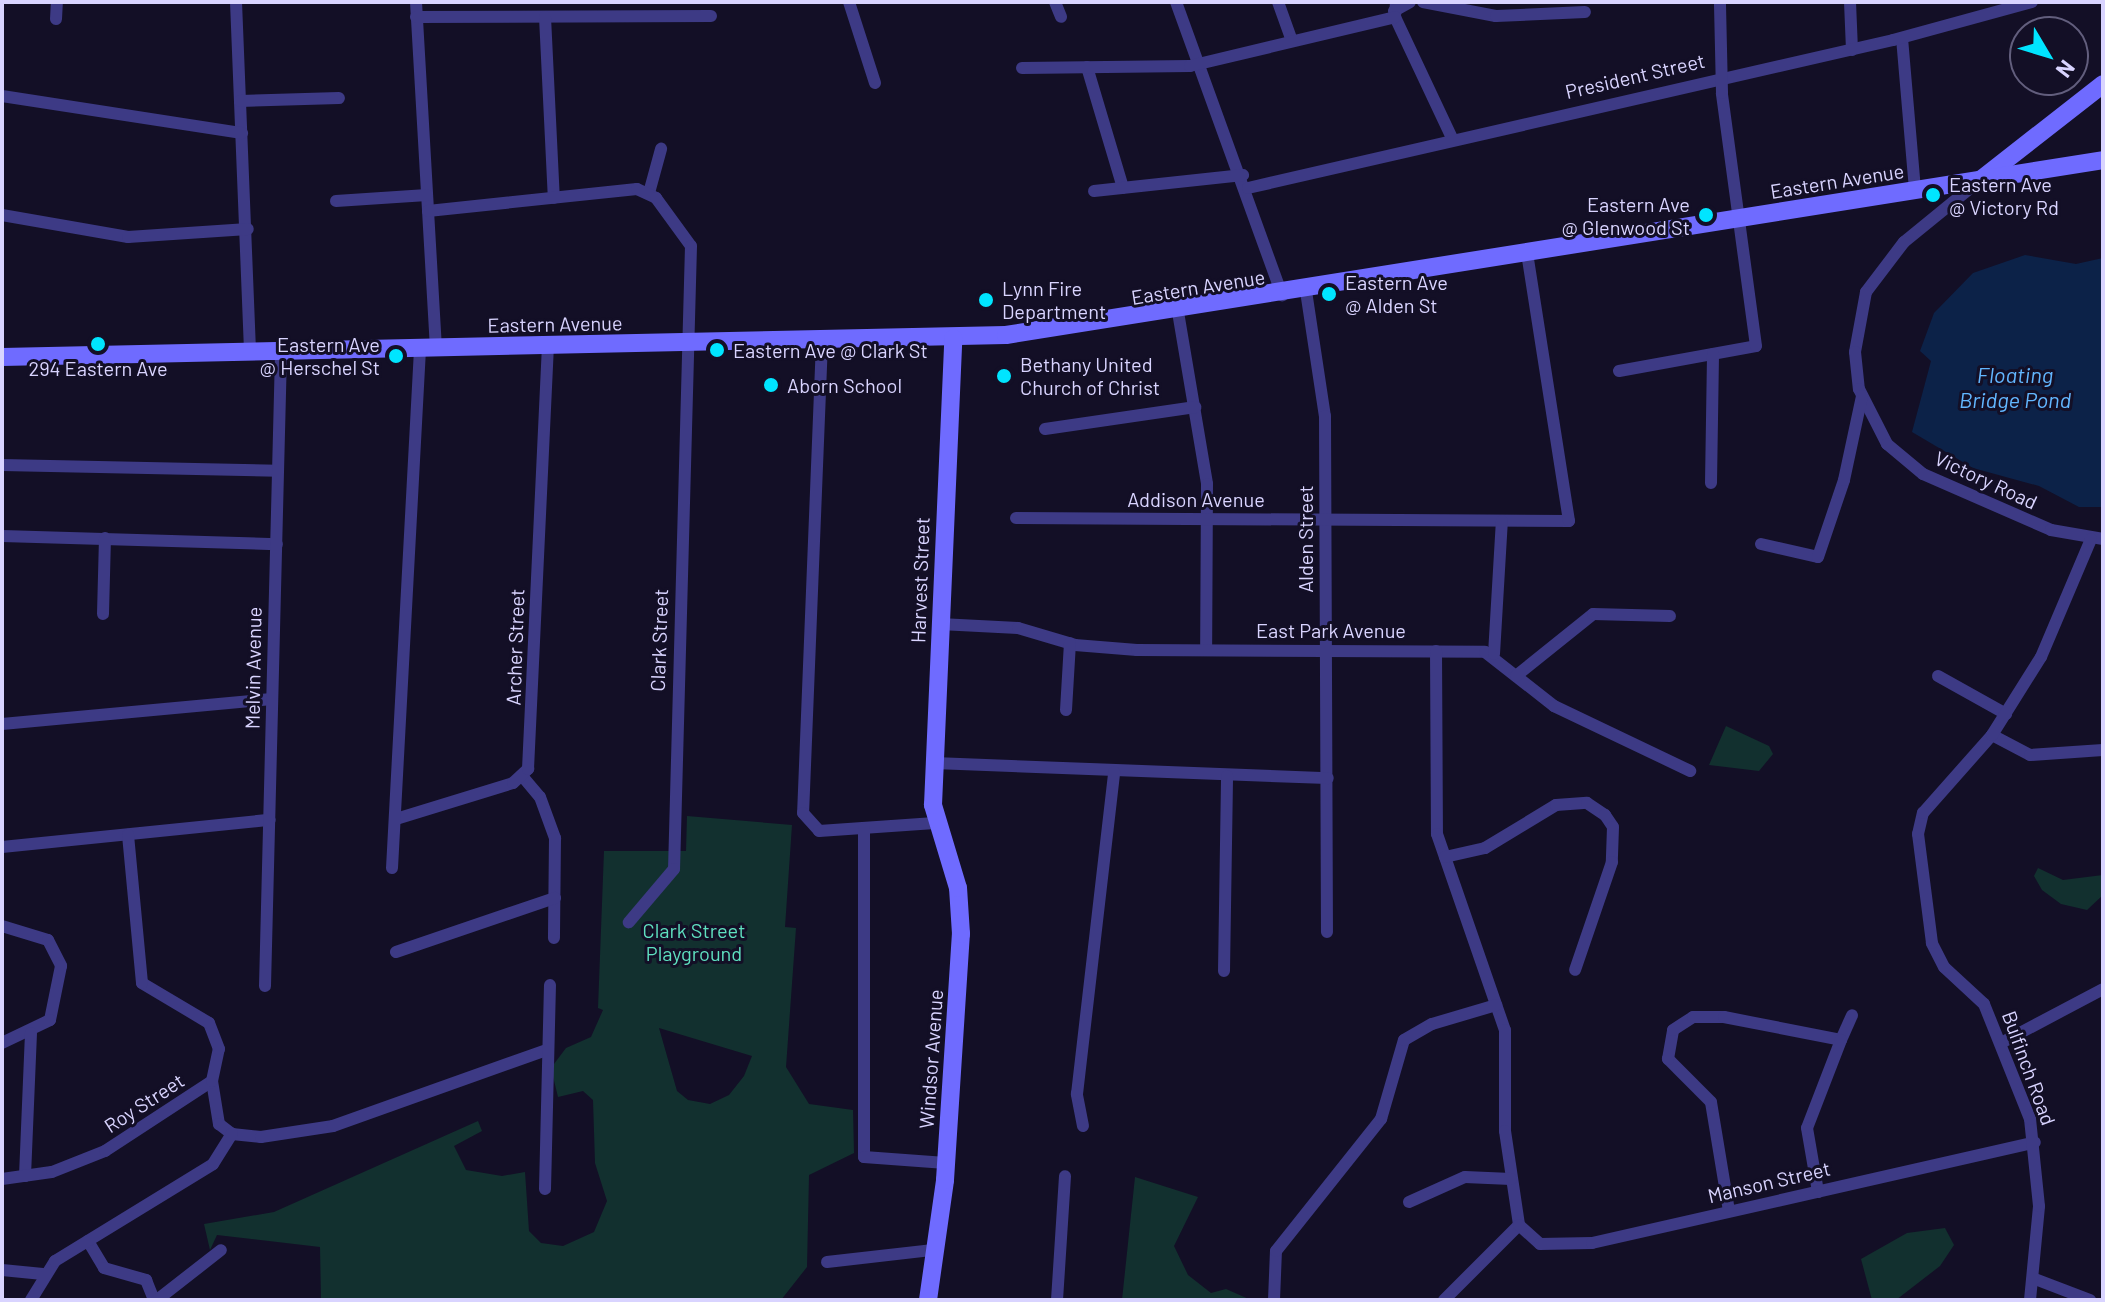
<!DOCTYPE html>
<style>
body{margin:0}
#map{position:relative;width:2105px;height:1302px;overflow:hidden;background:#130f26;font-family:Barlow,sans-serif}
div>[style]{position:absolute}
[style*='--x']{left:calc(var(--x)*1px);top:calc(var(--y)*1px);width:calc(var(--w)*1px);rotate:calc(var(--a)*1deg)}
.green>*{inset:0;background:#12302f}
.water>*{inset:0;background:#0c2248}
.street>*{height:12px;margin:-6px;padding:0 6px;transform-origin:6px;border-radius:6px;background:#3d3a85}
.secondary>*{height:18px;margin:-9px;padding:0 9px;transform-origin:9px;border-radius:9px;background:#6f6bff}
.dots>*{width:22px;height:22px;translate:-50% -50%;box-sizing:border-box;border:4px solid #130f26;border-radius:50%}
span{translate:-50% -50%;white-space:nowrap;text-align:center;line-height:1.15;-webkit-text-stroke:6px #130f26;paint-order:stroke}
.street-label{font-size:20px;color:#d9d4ff}
.poi-label{font-size:20px;color:#d9d4ff}
.left{translate:0 -50%;text-align:left}
.right{translate:-100% -50%;text-align:right}
.park-label{font-size:20px;color:#5fe0c0}
.water-label{font-size:22px;color:#62b6ff;font-style:italic}
.frame{position:absolute;inset:0;border:4px solid #d9d4ff;pointer-events:none}
.north{position:absolute;left:2009px;top:16px;width:80px;height:80px;box-sizing:border-box;background:#130f26;border:2px solid #625e7d;border-radius:50%;rotate:128deg;font-size:22px;font-weight:700;line-height:32px;text-align:center;color:#d9d4ff}
.north::after{content:'';display:block;margin:auto;width:28px;height:36px;background:#00e5ff;clip-path:polygon(50% 0,100% 100%,50% 72%,0 100%)}
</style>
<div id="map">
<div class="green">
<i style="clip-path:polygon(1726px 726px,1769px 746px,1773px 754px,1759px 771px,1709px 765px)"></i>
<i style="clip-path:polygon(evenodd,687px 816px,792px 825px,785px 927px,796px 928px,786px 1067px,809px 1104px,853px 1110px,854px 1153px,809px 1175px,807px 1267px,781px 1300px,321px 1300px,320px 1247px,217px 1235px,210px 1250px,204px 1224px,274px 1212px,478px 1121px,482px 1131px,454px 1146px,466px 1170px,502px 1176px,525px 1172px,529px 1231px,541px 1243px,563px 1246px,594px 1232px,607px 1201px,595px 1163px,593px 1100px,583px 1091px,558px 1097px,551px 1068px,566px 1048px,591px 1037px,603px 1010px,598px 1008px,604px 851px,686px 851px,687px 816px,659px 1028px,752px 1056px,744px 1076px,729px 1095px,710px 1104px,688px 1100px,677px 1091px,659px 1028px)"></i>
<i style="clip-path:polygon(2038px 868px,2063px 880px,2103px 875px,2103px 895px,2087px 910px,2061px 904px,2042px 890px,2034px 876px)"></i>
<i style="clip-path:polygon(1135px 1177px,1198px 1197px,1174px 1246px,1188px 1275px,1211px 1293px,1226px 1289px,1251px 1300px,1122px 1300px)"></i>
<i style="clip-path:polygon(1945px 1228px,1954px 1245px,1940px 1266px,1896px 1300px,1872px 1300px,1861px 1259px,1907px 1233px)"></i>
</div>
<div class="water">
<i style="clip-path:polygon(2025px 255px,2076px 264px,2103px 258px,2103px 507px,2079px 507px,2039px 486px,1973px 468px,1912px 432px,1931px 361px,1920px 351px,1934px 313px,1973px 273px)"></i>
</div>
<div class="street">
<i style="--x:236;--y:2;--w:350;--a:87.7"></i>
<i style="--x:416;--y:2;--w:347;--a:86.7"></i>
<i style="--x:849;--y:2;--w:85;--a:72.2"></i>
<i style="--x:1055;--y:2;--w:16;--a:68"></i>
<i style="--x:1176;--y:2;--w:312;--a:70.1"></i>
<i style="--x:1278;--y:2;--w:41;--a:70.3"></i>
<i style="--x:1396;--y:2;--w:15;--a:94"></i>
<i style="--x:1395;--y:17;--w:136;--a:64.8"></i>
<i style="--x:1423;--y:2;--w:74;--a:10.9"></i>
<i style="--x:1496;--y:16;--w:89;--a:-2.6"></i>
<i style="--x:1850;--y:2;--w:48;--a:87.6"></i>
<i style="--x:1394;--y:11;--w:18;--a:-29"></i>
<i style="--x:416;--y:17;--w:295;--a:-0.2"></i>
<i style="--x:545;--y:17;--w:181;--a:87.2"></i>
<i style="--x:56;--y:19;--w:17;--a:-87"></i>
<i style="--x:1902;--y:38;--w:153;--a:85.1"></i>
<i style="--x:1087;--y:67;--w:126;--a:73.4"></i>
<i style="--x:1022;--y:68;--w:168;--a:-0.7"></i>
<i style="--x:1190;--y:66;--w:211;--a:-13.4"></i>
<i style="--x:2;--y:96;--w:243;--a:8.8"></i>
<i style="--x:240;--y:101;--w:99;--a:-1.7"></i>
<i style="--x:1974;--y:185;--w:90;--a:140.8"></i>
<i style="--x:1904;--y:242;--w:63;--a:127.2"></i>
<i style="--x:1866;--y:292;--w:61;--a:100.4"></i>
<i style="--x:1855;--y:352;--w:37;--a:84"></i>
<i style="--x:1859;--y:389;--w:62;--a:63"></i>
<i style="--x:1887;--y:444;--w:47;--a:39.8"></i>
<i style="--x:1923;--y:474;--w:140;--a:23.6"></i>
<i style="--x:2051;--y:530;--w:53;--a:9.8"></i>
<i style="--x:1248;--y:188;--w:662;--a:-12.92"></i>
<i style="--x:1893;--y:40;--w:144;--a:-15.3"></i>
<i style="--x:1094;--y:191;--w:150;--a:-6.1"></i>
<i style="--x:649;--y:193;--w:46;--a:-74.7"></i>
<i style="--x:336;--y:201;--w:91;--a:-3.8"></i>
<i style="--x:428;--y:211;--w:210;--a:-6"></i>
<i style="--x:637;--y:189;--w:21;--a:25"></i>
<i style="--x:656;--y:198;--w:59;--a:53.9"></i>
<i style="--x:691;--y:246;--w:623;--a:91.56"></i>
<i style="--x:674;--y:869;--w:70;--a:130.3"></i>
<i style="--x:2;--y:215;--w:128;--a:9.9"></i>
<i style="--x:128;--y:237;--w:120;--a:-3.8"></i>
<i style="--x:1306;--y:291;--w:126;--a:81.4"></i>
<i style="--x:1325;--y:416;--w:516;--a:89.78"></i>
<i style="--x:1178;--y:312;--w:174;--a:80.4"></i>
<i style="--x:1207;--y:484;--w:166;--a:90.3"></i>
<i style="--x:822;--y:342;--w:471;--a:92.3"></i>
<i style="--x:803;--y:813;--w:24;--a:48"></i>
<i style="--x:819;--y:831;--w:116;--a:-3.9"></i>
<i style="--x:1619;--y:371;--w:139;--a:-10.3"></i>
<i style="--x:1756;--y:346;--w:255;--a:-97.7"></i>
<i style="--x:1722;--y:93;--w:91;--a:-91.3"></i>
<i style="--x:1045;--y:429;--w:152;--a:-8.3"></i>
<i style="--x:2;--y:465;--w:275;--a:1.2"></i>
<i style="--x:1711;--y:483;--w:129;--a:-89.1"></i>
<i style="--x:1016;--y:518;--w:553;--a:0.31"></i>
<i style="--x:1569;--y:521;--w:270;--a:-98.9"></i>
<i style="--x:2;--y:536;--w:275;--a:1.7"></i>
<i style="--x:1761;--y:544;--w:58;--a:12.8"></i>
<i style="--x:1818;--y:557;--w:81;--a:-71.3"></i>
<i style="--x:1844;--y:480;--w:86;--a:-77.9"></i>
<i style="--x:103;--y:614;--w:76;--a:-88.5"></i>
<i style="--x:940;--y:624;--w:78;--a:2.9"></i>
<i style="--x:1018;--y:628;--w:59;--a:16.6"></i>
<i style="--x:1075;--y:645;--w:62;--a:4.6"></i>
<i style="--x:1137;--y:650;--w:348;--a:0.3"></i>
<i style="--x:1485;--y:652;--w:88;--a:38"></i>
<i style="--x:1554;--y:706;--w:151;--a:25.5"></i>
<i style="--x:1436;--y:651;--w:183;--a:89.7"></i>
<i style="--x:1437;--y:834;--w:207;--a:70.9"></i>
<i style="--x:1505;--y:1030;--w:101;--a:90"></i>
<i style="--x:1505;--y:1131;--w:95;--a:81.5"></i>
<i style="--x:1519;--y:1225;--w:106;--a:135"></i>
<i style="--x:1494;--y:654;--w:133;--a:-86.6"></i>
<i style="--x:1516;--y:676;--w:99;--a:-38.8"></i>
<i style="--x:1593;--y:614;--w:77;--a:1.5"></i>
<i style="--x:1938;--y:676;--w:78;--a:29.2"></i>
<i style="--x:1066;--y:710;--w:67;--a:-86.6"></i>
<i style="--x:2;--y:724;--w:271;--a:-5.3"></i>
<i style="--x:1992;--y:735;--w:43;--a:27.8"></i>
<i style="--x:2030;--y:755;--w:73;--a:-3.9"></i>
<i style="--x:934;--y:763;--w:394;--a:2.2"></i>
<i style="--x:523;--y:777;--w:26;--a:50"></i>
<i style="--x:540;--y:797;--w:44;--a:69.9"></i>
<i style="--x:555;--y:838;--w:100;--a:90.6"></i>
<i style="--x:396;--y:819;--w:122;--a:-17.1"></i>
<i style="--x:513;--y:783;--w:21;--a:-43"></i>
<i style="--x:528;--y:769;--w:423;--a:-87.3"></i>
<i style="--x:864;--y:829;--w:328;--a:90"></i>
<i style="--x:864;--y:1157;--w:82;--a:4.2"></i>
<i style="--x:2;--y:847;--w:269;--a:-5.8"></i>
<i style="--x:1445;--y:857;--w:41;--a:-12.7"></i>
<i style="--x:1485;--y:848;--w:83;--a:-31.2"></i>
<i style="--x:1556;--y:805;--w:31;--a:-4"></i>
<i style="--x:1587;--y:803;--w:22;--a:34"></i>
<i style="--x:1605;--y:815;--w:14;--a:56"></i>
<i style="--x:1613;--y:827;--w:35;--a:92"></i>
<i style="--x:1612;--y:862;--w:114;--a:108.9"></i>
<i style="--x:392;--y:868;--w:520;--a:-86.91"></i>
<i style="--x:2;--y:926;--w:48;--a:16.9"></i>
<i style="--x:48;--y:940;--w:29;--a:63"></i>
<i style="--x:61;--y:966;--w:55;--a:101.5"></i>
<i style="--x:50;--y:1020;--w:53;--a:154.4"></i>
<i style="--x:396;--y:952;--w:168;--a:-18.8"></i>
<i style="--x:1224;--y:971;--w:195;--a:-89.1"></i>
<i style="--x:265;--y:986;--w:634;--a:-88.55"></i>
<i style="--x:1841;--y:1040;--w:27;--a:-66"></i>
<i style="--x:2001;--y:1043;--w:115;--a:-27.9"></i>
<i style="--x:212;--y:1081;--w:44;--a:80.8"></i>
<i style="--x:219;--y:1124;--w:16;--a:38"></i>
<i style="--x:232;--y:1134;--w:29;--a:6"></i>
<i style="--x:261;--y:1137;--w:73;--a:-8.7"></i>
<i style="--x:333;--y:1126;--w:224;--a:-19.6"></i>
<i style="--x:1083;--y:1126;--w:33;--a:-101"></i>
<i style="--x:1077;--y:1094;--w:324;--a:-83.4"></i>
<i style="--x:25;--y:1176;--w:143;--a:-87.6"></i>
<i style="--x:2;--y:1179;--w:50;--a:-8"></i>
<i style="--x:52;--y:1172;--w:57;--a:-21.6"></i>
<i style="--x:105;--y:1151;--w:128;--a:-33.2"></i>
<i style="--x:212;--y:1081;--w:33;--a:-78"></i>
<i style="--x:219;--y:1049;--w:28;--a:-111"></i>
<i style="--x:209;--y:1023;--w:78;--a:-149.2"></i>
<i style="--x:142;--y:983;--w:149;--a:-95.4"></i>
<i style="--x:545;--y:1189;--w:204;--a:-88.6"></i>
<i style="--x:1409;--y:1202;--w:61;--a:-24.1"></i>
<i style="--x:1465;--y:1177;--w:46;--a:2.5"></i>
<i style="--x:1729;--y:1211;--w:110;--a:-99.4"></i>
<i style="--x:1711;--y:1102;--w:61;--a:-135"></i>
<i style="--x:1668;--y:1059;--w:29;--a:-80"></i>
<i style="--x:1673;--y:1030;--w:24;--a:-33"></i>
<i style="--x:1693;--y:1017;--w:31;--a:0"></i>
<i style="--x:1724;--y:1017;--w:119;--a:11.1"></i>
<i style="--x:1841;--y:1040;--w:94;--a:111.1"></i>
<i style="--x:1807;--y:1128;--w:65;--a:80.2"></i>
<i style="--x:1519;--y:1225;--w:28;--a:42"></i>
<i style="--x:1540;--y:1244;--w:52;--a:-1.1"></i>
<i style="--x:1592;--y:1243;--w:454;--a:-12.8"></i>
<i style="--x:88;--y:1241;--w:31;--a:59"></i>
<i style="--x:104;--y:1268;--w:44;--a:15.9"></i>
<i style="--x:146;--y:1280;--w:22;--a:68"></i>
<i style="--x:827;--y:1262;--w:107;--a:-6.5"></i>
<i style="--x:2;--y:1270;--w:41;--a:5.6"></i>
<i style="--x:2035;--y:1279;--w:59;--a:20.9"></i>
<i style="--x:31;--y:1300;--w:46;--a:-58.4"></i>
<i style="--x:55;--y:1261;--w:185;--a:-31.5"></i>
<i style="--x:213;--y:1164;--w:36;--a:-58"></i>
<i style="--x:157;--y:1300;--w:81;--a:-38"></i>
<i style="--x:1057;--y:1300;--w:124;--a:-86.3"></i>
<i style="--x:1274;--y:1300;--w:49;--a:-87.7"></i>
<i style="--x:1276;--y:1251;--w:169;--a:-51.5"></i>
<i style="--x:1381;--y:1119;--w:82;--a:-73.8"></i>
<i style="--x:1404;--y:1040;--w:32;--a:-30"></i>
<i style="--x:1432;--y:1024;--w:67;--a:-16.5"></i>
<i style="--x:2030;--y:1300;--w:94;--a:-84.5"></i>
<i style="--x:2039;--y:1206;--w:87;--a:-95.9"></i>
<i style="--x:2030;--y:1119;--w:124;--a:-111.8"></i>
<i style="--x:1984;--y:1004;--w:54;--a:-137.2"></i>
<i style="--x:1944;--y:967;--w:27;--a:-117"></i>
<i style="--x:1932;--y:943;--w:110;--a:-97.3"></i>
<i style="--x:1918;--y:834;--w:22;--a:-77"></i>
<i style="--x:1923;--y:813;--w:104;--a:-48.5"></i>
<i style="--x:1992;--y:735;--w:92;--a:-57.9"></i>
<i style="--x:2041;--y:657;--w:128;--a:-67"></i>
</div>
<div class="secondary">
<i style="--x:1979;--y:181;--w:157;--a:-38"></i>
<i style="--x:2;--y:357;--w:1004;--a:-1.26"></i>
<i style="--x:1006;--y:335;--w:1111;--a:-9.06"></i>
<i style="--x:928;--y:1300;--w:121;--a:-81.9"></i>
<i style="--x:945;--y:1180;--w:247;--a:-86.3"></i>
<i style="--x:961;--y:934;--w:46;--a:-93.7"></i>
<i style="--x:958;--y:888;--w:87;--a:-106.8"></i>
<i style="--x:933;--y:805;--w:467;--a:-87.5"></i>
</div>
<div class="dots">
<i style="left:1933px;top:195px;background:#00e5ff"></i>
<i style="left:1706px;top:215px;background:#00e5ff"></i>
<i style="left:1329px;top:294px;background:#00e5ff"></i>
<i style="left:986px;top:300px;background:#00e5ff"></i>
<i style="left:98px;top:344px;background:#00e5ff"></i>
<i style="left:717px;top:350px;background:#00e5ff"></i>
<i style="left:396px;top:356px;background:#00e5ff"></i>
<i style="left:1004px;top:376px;background:#00e5ff"></i>
<i style="left:771px;top:385px;background:#00e5ff"></i>
</div>
<div class="street-label">
<span style="left:1635px;top:76px;rotate:-13deg">President Street</span>
<span style="left:1837px;top:181px;rotate:-9deg">Eastern Avenue</span>
<span style="left:1198px;top:287px;rotate:-9deg">Eastern Avenue</span>
<span style="left:555px;top:324px;rotate:-1deg">Eastern Avenue</span>
<span style="left:1986px;top:480px;rotate:25deg">Victory Road</span>
<span style="left:1196px;top:499px">Addison Avenue</span>
<span style="left:1305px;top:539px;rotate:-90deg">Alden Street</span>
<span style="left:920px;top:580px;rotate:-88deg">Harvest Street</span>
<span style="left:1331px;top:630px">East Park Avenue</span>
<span style="left:659px;top:640px;rotate:-88deg">Clark Street</span>
<span style="left:515px;top:647px;rotate:-88deg">Archer Street</span>
<span style="left:253px;top:668px;rotate:-89deg">Melvin Avenue</span>
<span style="left:931px;top:1059px;rotate:-86deg">Windsor Avenue</span>
<span style="left:2029px;top:1068px;rotate:70deg">Bulfinch Road</span>
<span style="left:144px;top:1103px;rotate:-33deg">Roy Street</span>
<span style="left:1769px;top:1182px;rotate:-13deg">Manson Street</span>
</div>
<div class="poi-label">
<span class="left" style="left:1949px;top:196px">Eastern Ave<br>@ Victory Rd</span>
<span class="right" style="left:1690px;top:216px">Eastern Ave<br>@ Glenwood St</span>
<span class="left" style="left:1345px;top:294px">Eastern Ave<br>@ Alden St</span>
<span class="left" style="left:1002px;top:300px">Lynn Fire<br>Department</span>
<span class="right" style="left:380px;top:356px">Eastern Ave<br>@ Herschel St</span>
<span class="left" style="left:733px;top:350px">Eastern Ave @ Clark St</span>
<span class="left" style="left:1020px;top:376px">Bethany United<br>Church of Christ</span>
<span style="left:98px;top:368px">294 Eastern Ave</span>
<span class="left" style="left:787px;top:385px">Aborn School</span>
</div>
<div class="park-label">
<span style="left:694px;top:942px">Clark Street<br>Playground</span>
</div>
<div class="water-label">
<span style="left:2015px;top:387px">Floating<br>Bridge Pond</span>
</div>
<div class="frame"></div>
<div class="north">N</div>
</div>
